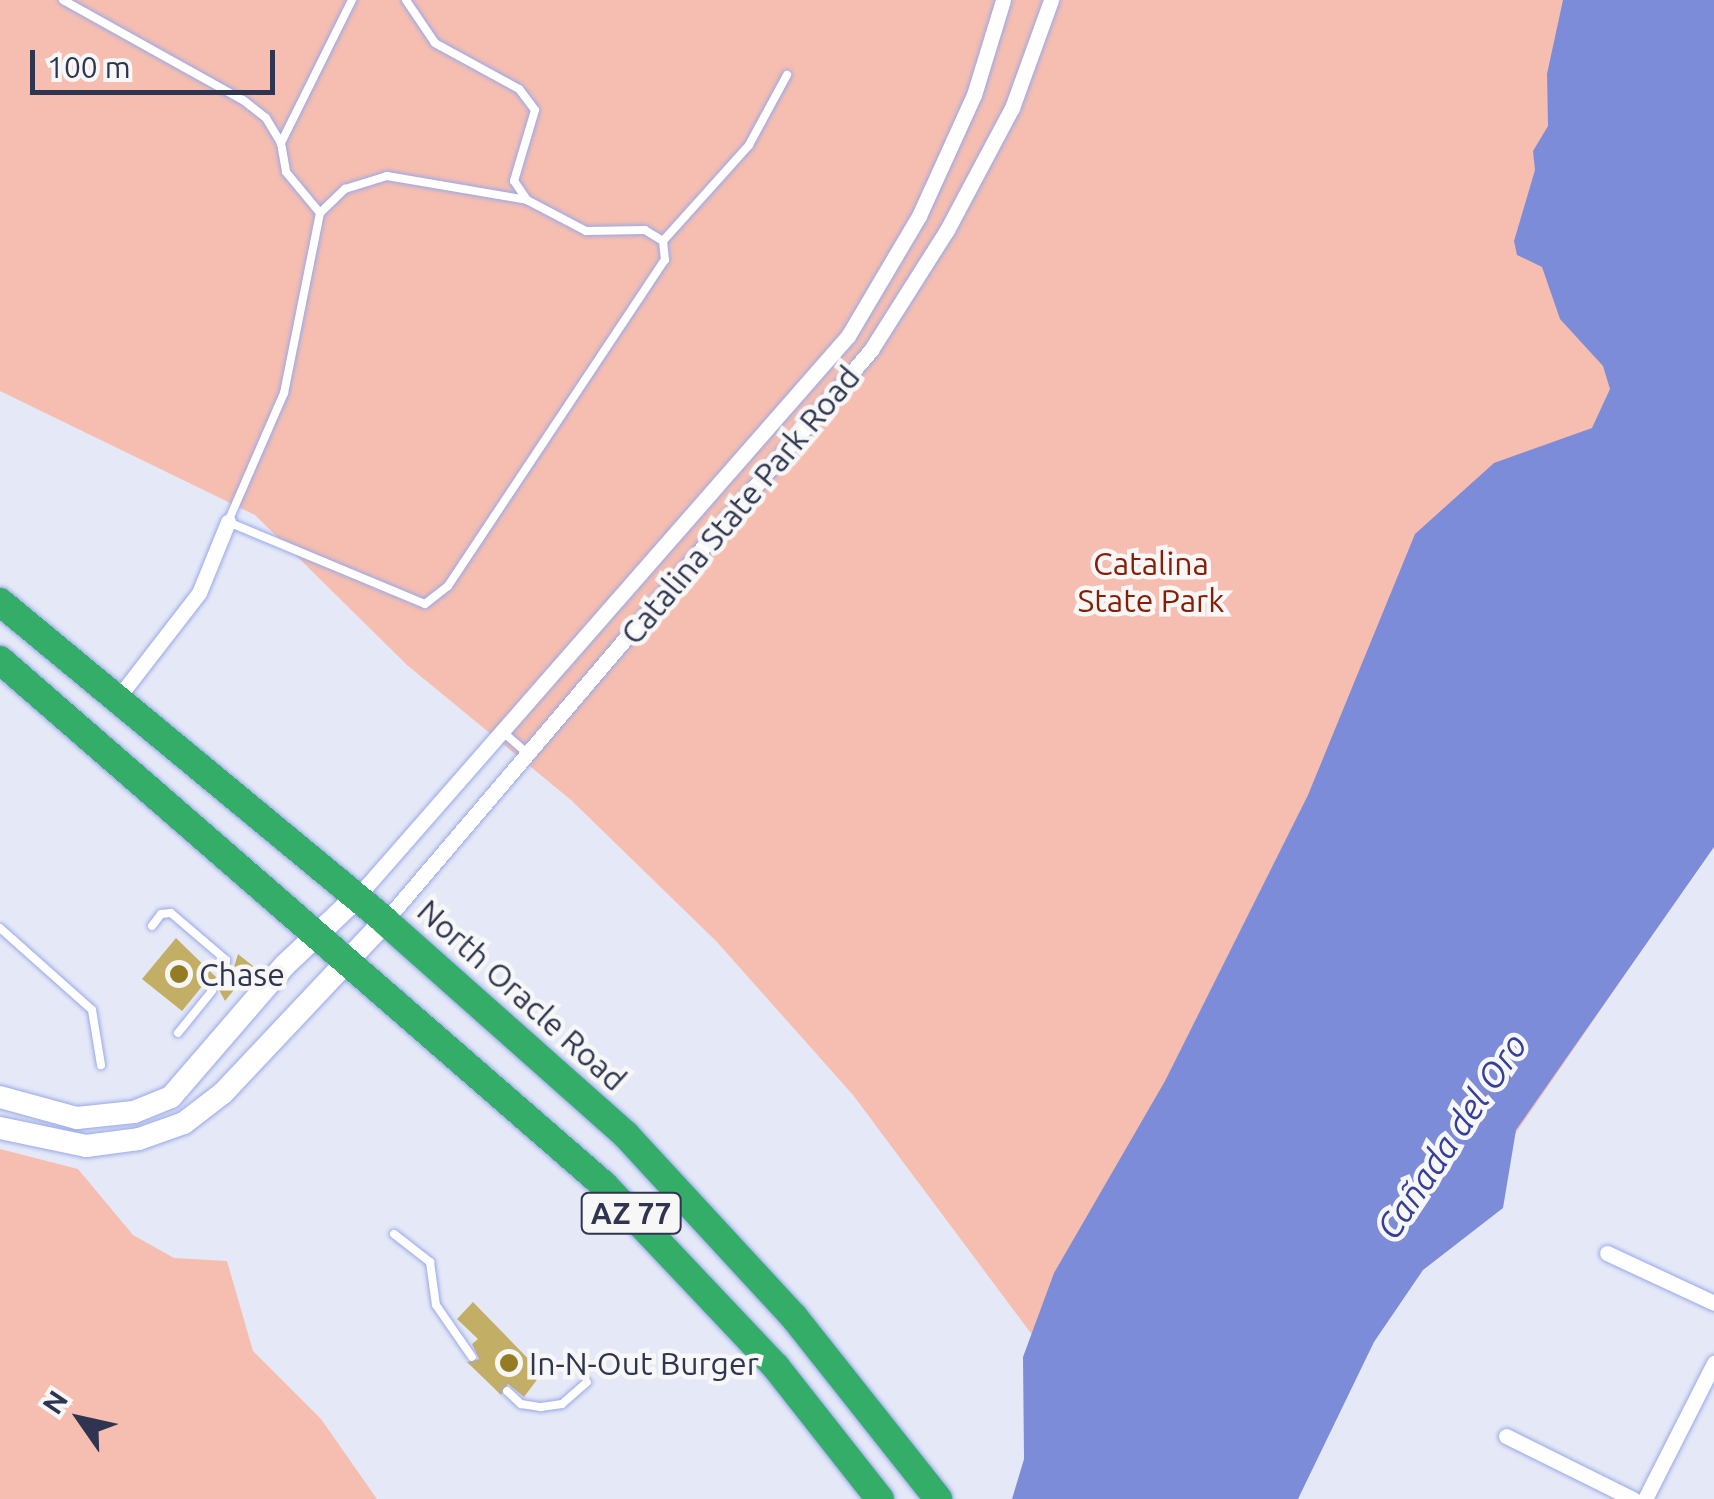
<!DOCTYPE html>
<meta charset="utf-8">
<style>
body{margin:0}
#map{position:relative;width:1714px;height:1499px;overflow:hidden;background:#e5e9f7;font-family:Ubuntu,sans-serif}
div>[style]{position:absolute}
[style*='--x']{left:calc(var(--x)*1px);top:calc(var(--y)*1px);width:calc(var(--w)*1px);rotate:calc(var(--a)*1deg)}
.green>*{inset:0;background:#f6beb0}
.water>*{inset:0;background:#7c8cd8}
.building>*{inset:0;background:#c3ae65}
.roads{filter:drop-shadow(0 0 2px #99a8e9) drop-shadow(0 0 2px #99a8e9)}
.lane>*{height:8px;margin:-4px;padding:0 4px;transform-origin:4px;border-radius:4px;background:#fff}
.street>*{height:15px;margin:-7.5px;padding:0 7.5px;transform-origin:7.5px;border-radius:7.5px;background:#fff}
.secondary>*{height:22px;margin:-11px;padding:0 11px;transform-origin:11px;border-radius:11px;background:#fff}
.highway>*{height:28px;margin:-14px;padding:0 14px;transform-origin:14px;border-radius:14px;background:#34ad68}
.dots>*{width:28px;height:28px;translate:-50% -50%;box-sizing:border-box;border:5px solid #f7f7f7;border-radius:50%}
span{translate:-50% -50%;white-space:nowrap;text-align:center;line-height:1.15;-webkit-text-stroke:9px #f7f7f7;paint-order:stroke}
.shield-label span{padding:2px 8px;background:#f7f7f7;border:2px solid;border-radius:8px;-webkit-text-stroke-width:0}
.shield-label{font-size:30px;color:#2f3550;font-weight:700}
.street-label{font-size:32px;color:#2f3550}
.park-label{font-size:32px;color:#871d04}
.poi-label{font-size:32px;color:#2f3550}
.left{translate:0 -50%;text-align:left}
.water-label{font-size:35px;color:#363f98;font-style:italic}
.north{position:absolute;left:30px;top:1369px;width:100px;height:100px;-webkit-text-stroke:8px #f7f7f7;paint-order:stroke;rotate:304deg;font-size:28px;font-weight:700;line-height:40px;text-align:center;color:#2f3550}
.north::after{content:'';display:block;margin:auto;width:35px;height:45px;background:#2f3550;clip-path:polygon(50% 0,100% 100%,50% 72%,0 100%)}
.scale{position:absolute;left:30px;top:50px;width:245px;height:45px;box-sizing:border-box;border:5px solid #2f3550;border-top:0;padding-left:12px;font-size:30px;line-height:35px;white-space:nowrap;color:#2f3550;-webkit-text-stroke:8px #f7f7f7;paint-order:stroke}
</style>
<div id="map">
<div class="green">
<i style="clip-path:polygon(0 0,1714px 0,1714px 845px,1264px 1499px,1036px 1340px,853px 1095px,717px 942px,571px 800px,407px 665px,255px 515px,0 391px)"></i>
<i style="clip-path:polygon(0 1149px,78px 1169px,133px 1235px,174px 1258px,227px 1261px,253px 1351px,321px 1419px,377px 1499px,0 1499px)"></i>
</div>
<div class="water">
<i style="clip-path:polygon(1563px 0,1714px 0,1714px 847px,1516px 1130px,1503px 1208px,1423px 1270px,1374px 1342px,1298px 1499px,1012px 1499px,1024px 1459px,1023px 1357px,1054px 1273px,1165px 1081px,1308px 795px,1415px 534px,1494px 463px,1592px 428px,1610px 389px,1603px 366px,1560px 319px,1542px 267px,1517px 255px,1514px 241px,1535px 170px,1533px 151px,1548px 126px,1547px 74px)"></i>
</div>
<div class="building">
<i style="clip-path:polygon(176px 938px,222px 983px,230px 980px,238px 954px,253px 966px,225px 1001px,217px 986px,204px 984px,182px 1011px,142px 979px)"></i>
<i style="clip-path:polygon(473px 1302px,542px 1373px,524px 1397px,508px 1384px,501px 1395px,467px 1362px,479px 1359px,472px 1344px,478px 1339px,457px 1319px)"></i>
</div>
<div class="roads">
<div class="lane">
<i style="--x:63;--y:0;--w:206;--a:29.1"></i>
<i style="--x:243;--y:100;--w:29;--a:38"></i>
<i style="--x:266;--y:118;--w:29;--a:59"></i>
<i style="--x:352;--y:0;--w:160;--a:116.4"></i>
<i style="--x:281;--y:143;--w:29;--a:80"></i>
<i style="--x:286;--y:172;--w:53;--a:50.3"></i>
<i style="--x:320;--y:213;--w:184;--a:101.3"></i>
<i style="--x:284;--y:393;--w:141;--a:113.5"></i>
<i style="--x:228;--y:522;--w:213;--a:22.6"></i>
<i style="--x:425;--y:604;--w:29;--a:-38"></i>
<i style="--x:448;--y:586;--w:392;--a:-56.4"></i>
<i style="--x:665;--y:260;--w:19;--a:-96"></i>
<i style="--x:663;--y:241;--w:21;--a:-149"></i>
<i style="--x:645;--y:230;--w:59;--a:179"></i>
<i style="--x:586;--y:231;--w:67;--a:-152.3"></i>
<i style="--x:527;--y:200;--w:23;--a:-124"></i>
<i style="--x:514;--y:181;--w:74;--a:-73.5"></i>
<i style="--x:535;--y:110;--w:26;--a:-127"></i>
<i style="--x:519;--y:89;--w:96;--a:-151.3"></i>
<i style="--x:435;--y:43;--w:52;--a:-124"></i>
<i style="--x:320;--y:213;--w:35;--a:-44"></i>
<i style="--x:345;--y:189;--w:44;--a:-17.2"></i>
<i style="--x:387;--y:176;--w:142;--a:9.7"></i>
<i style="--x:663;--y:241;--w:129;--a:-48.1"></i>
<i style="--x:749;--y:145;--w:80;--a:-61.5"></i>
<i style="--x:504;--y:733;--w:33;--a:41"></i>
<i style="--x:152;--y:926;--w:15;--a:-53"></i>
<i style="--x:161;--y:914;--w:10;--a:-6"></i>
<i style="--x:171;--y:913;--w:72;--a:40.5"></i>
<i style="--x:226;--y:960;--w:16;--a:97"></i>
<i style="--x:0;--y:928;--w:123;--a:41.7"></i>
<i style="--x:92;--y:1010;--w:56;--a:80.7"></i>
<i style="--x:178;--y:1033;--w:54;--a:-51"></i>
<i style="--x:394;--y:1234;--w:46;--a:37.9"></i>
<i style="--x:430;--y:1262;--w:43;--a:82.1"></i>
<i style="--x:436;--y:1305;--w:63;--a:55.3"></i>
<i style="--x:507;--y:1391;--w:19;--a:43"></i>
<i style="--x:521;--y:1404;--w:20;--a:9"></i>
<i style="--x:541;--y:1407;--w:21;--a:-8"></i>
<i style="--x:562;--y:1404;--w:33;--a:-41"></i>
</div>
<div class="street">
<i style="--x:117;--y:699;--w:134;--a:-52.3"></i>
<i style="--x:199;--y:593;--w:77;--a:-67.8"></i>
<i style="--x:357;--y:897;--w:746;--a:-48.81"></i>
<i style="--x:848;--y:336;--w:139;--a:-59.4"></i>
<i style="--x:919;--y:216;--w:133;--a:-65.6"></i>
<i style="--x:974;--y:95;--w:99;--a:-73"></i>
<i style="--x:385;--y:921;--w:750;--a:-49.6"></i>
<i style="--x:871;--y:350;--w:142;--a:-57.7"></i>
<i style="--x:947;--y:230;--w:138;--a:-62"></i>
<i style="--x:1012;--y:108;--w:115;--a:-70.1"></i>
<i style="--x:1607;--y:1253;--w:118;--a:25"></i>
<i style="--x:1506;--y:1436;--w:142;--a:26.4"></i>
<i style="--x:1645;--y:1499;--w:153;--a:-63.1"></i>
</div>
<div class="secondary">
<i style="--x:0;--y:1097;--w:80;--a:15.3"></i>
<i style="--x:77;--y:1118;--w:57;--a:-6"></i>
<i style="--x:134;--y:1112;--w:40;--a:-22"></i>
<i style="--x:171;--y:1097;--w:174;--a:-49.2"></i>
<i style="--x:285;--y:965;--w:99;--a:-43.4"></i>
<i style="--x:0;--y:1128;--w:88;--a:11.8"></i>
<i style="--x:86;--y:1146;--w:53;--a:-7.5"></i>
<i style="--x:139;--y:1139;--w:48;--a:-19.6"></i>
<i style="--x:184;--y:1123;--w:49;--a:-37.6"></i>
<i style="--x:223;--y:1093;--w:236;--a:-46.7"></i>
</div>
<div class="highway">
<i style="--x:0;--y:602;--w:500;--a:39.6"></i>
<i style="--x:385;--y:921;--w:322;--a:41.6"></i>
<i style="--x:626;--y:1135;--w:248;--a:47.3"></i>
<i style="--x:794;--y:1317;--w:232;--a:51.6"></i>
<i style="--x:0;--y:660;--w:800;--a:41"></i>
<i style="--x:604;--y:1185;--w:250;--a:46.6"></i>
<i style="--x:776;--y:1367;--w:168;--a:51.8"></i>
</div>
</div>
<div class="dots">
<i style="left:179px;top:974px;background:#937c23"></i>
<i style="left:509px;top:1363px;background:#937c23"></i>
</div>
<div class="shield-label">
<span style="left:631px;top:1213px">AZ 77</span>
</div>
<div class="street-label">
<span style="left:740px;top:505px;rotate:-50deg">Catalina State Park Road</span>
<span style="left:522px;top:995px;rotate:42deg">North Oracle Road</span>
</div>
<div class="park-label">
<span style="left:1151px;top:582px">Catalina<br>State Park</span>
</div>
<div class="poi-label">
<span class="left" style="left:199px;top:974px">Chase</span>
<span class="left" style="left:529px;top:1363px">In-N-Out Burger</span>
</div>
<div class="water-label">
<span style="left:1451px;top:1136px;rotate:-56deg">Cañada del Oro</span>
</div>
<div class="north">N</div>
<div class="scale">100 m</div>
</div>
